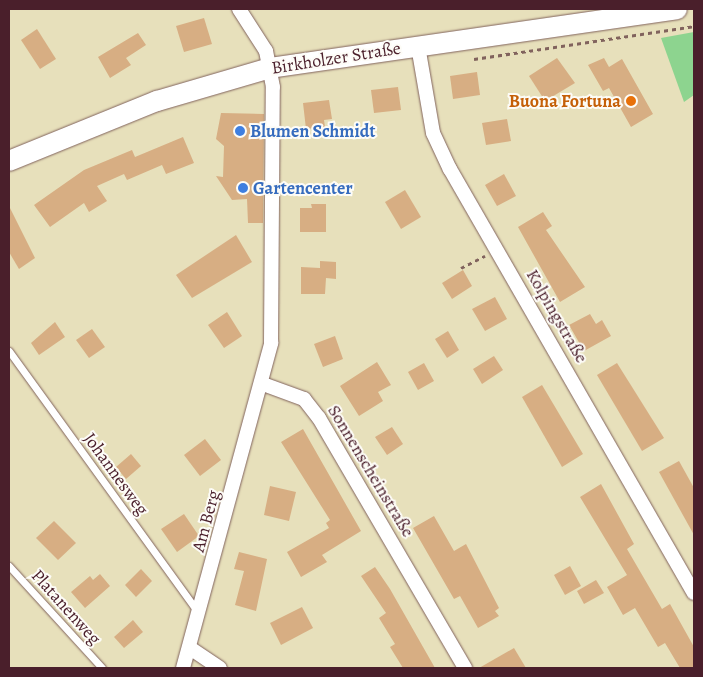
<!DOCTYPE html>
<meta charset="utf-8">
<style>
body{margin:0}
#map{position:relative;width:703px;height:677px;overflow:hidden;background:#e7e0bb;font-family:Alegreya,serif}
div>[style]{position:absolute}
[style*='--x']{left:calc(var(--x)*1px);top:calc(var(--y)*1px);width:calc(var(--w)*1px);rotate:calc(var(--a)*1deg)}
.green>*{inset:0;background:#8dd48f}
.building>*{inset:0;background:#d7ae83}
.path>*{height:3px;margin-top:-1.5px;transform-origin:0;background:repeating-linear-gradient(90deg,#81635d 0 4px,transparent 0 8px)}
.roads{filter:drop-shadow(0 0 1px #81635d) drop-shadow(0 0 1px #81635d)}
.lane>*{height:7px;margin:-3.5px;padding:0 3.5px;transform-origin:3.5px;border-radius:3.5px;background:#fff}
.street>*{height:14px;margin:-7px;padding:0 7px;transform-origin:7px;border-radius:7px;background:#fff}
.secondary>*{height:20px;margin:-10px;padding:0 10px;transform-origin:10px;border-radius:10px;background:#fff}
.dots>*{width:14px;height:14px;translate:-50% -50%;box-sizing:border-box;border:2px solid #fdfcf7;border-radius:50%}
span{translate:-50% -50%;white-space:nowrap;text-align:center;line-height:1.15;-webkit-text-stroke:4px #fdfcf7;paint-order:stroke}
.street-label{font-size:18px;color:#4a1f2b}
.food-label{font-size:18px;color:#c56008;font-weight:700}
.right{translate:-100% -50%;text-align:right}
.shop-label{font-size:18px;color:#366cbe;font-weight:700}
.left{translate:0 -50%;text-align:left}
.frame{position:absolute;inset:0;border:10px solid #4a1f2b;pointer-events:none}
</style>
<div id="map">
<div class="green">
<i style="clip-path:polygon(694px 32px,694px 95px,684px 102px,661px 38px)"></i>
</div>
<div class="building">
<i style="clip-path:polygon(204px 18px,212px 44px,184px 52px,176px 26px)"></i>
<i style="clip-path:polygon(37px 29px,56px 59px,40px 69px,21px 40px)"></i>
<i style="clip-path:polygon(138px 33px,146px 45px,126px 58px,131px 65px,110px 78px,98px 57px)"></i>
<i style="clip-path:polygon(557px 58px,575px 83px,545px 101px,529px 76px)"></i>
<i style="clip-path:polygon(604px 58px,609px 67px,622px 59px,653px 114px,631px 127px,609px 88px,603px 91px,588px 65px)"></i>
<i style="clip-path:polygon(477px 72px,480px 95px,453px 99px,450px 76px)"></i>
<i style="clip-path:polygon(398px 87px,401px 110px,374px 113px,371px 90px)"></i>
<i style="clip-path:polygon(329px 100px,332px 119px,324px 120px,325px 127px,306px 129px,303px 103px)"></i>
<i style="clip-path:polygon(221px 113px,264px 114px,263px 223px,248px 223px,247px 199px,232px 200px,216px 176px,223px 177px,224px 146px,216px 139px)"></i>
<i style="clip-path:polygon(507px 119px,511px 141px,486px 145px,482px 123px)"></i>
<i style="clip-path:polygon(183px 137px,194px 163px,166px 174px,162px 165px,127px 180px,124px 174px,97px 186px,107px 201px,89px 212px,84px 203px,50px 227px,34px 205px,84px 170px,132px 150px,135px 157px)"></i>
<i style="clip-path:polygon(504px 174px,516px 196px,497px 206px,485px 185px)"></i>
<i style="clip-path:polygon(405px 190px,421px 217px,401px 229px,385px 202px)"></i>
<i style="clip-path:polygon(311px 204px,326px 204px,326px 232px,300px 232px,300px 208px,312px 208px)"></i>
<i style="clip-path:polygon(9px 206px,35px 258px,19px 269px,9px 252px)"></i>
<i style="clip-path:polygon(543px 212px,552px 226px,546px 230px,585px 287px,560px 302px,518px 227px)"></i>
<i style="clip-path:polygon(236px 235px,252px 262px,192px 298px,176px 275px)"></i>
<i style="clip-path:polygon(320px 261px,336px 262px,336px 279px,326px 278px,325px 294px,301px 294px,301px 267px,320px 268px)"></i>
<i style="clip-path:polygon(463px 270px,472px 286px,452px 299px,442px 283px)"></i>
<i style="clip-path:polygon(495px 297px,507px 319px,485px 331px,472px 309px)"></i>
<i style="clip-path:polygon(227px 312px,242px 336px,224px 348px,208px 325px)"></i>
<i style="clip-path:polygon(590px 314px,596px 324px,602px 320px,611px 336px,584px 351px,569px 325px)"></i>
<i style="clip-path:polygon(55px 322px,65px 337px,39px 355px,31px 343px)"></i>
<i style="clip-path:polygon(92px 329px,105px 347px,89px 358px,76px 340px)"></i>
<i style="clip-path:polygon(448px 331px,459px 350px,447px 358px,435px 339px)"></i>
<i style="clip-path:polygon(335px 336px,343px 359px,323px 367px,314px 344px)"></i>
<i style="clip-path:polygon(494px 356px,503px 370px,482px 384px,473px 369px)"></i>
<i style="clip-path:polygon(377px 362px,391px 385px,378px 392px,383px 401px,359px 416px,340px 386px)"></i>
<i style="clip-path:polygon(424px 363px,434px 381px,418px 390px,408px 372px)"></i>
<i style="clip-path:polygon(617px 363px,664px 438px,642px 451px,597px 375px)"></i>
<i style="clip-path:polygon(542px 385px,583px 454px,562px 467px,522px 397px)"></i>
<i style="clip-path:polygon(392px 427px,403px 444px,387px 455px,375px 437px)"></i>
<i style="clip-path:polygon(303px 429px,361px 531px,322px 555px,327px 562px,301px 577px,287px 552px,329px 528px,326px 523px,330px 520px,281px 442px)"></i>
<i style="clip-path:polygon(205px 439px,221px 460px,200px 476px,184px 455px)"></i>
<i style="clip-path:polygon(131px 454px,141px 466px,126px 479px,116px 467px)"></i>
<i style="clip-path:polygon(679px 461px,694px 488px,694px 535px,659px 472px)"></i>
<i style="clip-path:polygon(601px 484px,634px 544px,627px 549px,662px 609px,670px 604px,694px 647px,694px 668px,680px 668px,665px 643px,658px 647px,635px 608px,623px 615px,607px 587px,627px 575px,580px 497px)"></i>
<i style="clip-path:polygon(270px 486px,296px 492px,289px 521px,264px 515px)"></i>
<i style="clip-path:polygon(184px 514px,199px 536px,177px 552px,161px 529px)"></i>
<i style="clip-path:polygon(434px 516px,454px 551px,466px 544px,499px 608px,495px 611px,499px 616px,478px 628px,460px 596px,454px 599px,413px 528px)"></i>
<i style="clip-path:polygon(54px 521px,76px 543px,58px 560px,36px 538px)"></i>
<i style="clip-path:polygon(239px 552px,267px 559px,256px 611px,235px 605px,244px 571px,234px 569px)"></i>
<i style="clip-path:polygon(570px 566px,581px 586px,565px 595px,554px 575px)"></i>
<i style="clip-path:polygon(375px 567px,390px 589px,435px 668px,403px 668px,390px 647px,395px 644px,379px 618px,386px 613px,361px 576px)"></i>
<i style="clip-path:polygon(141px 569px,152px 581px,136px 597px,125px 585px)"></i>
<i style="clip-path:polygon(100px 574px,110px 586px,85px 608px,71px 592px,90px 576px,93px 580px)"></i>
<i style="clip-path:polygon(596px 580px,604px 593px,584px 604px,577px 591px)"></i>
<i style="clip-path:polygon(302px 607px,313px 628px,281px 645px,270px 623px)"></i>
<i style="clip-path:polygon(133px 620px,143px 632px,124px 648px,114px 637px)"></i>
<i style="clip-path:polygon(514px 648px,526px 668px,479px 668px)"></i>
</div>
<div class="path">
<i style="--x:474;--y:59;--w:222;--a:-8.5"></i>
<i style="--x:461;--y:268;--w:27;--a:-27"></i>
</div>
<div class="roads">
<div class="lane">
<i style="--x:9;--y:351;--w:322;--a:54.1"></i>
<i style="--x:9;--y:566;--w:138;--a:47.6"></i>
</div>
<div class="street">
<i style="--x:418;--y:46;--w:88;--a:80.2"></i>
<i style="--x:433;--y:133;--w:40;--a:65"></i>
<i style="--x:450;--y:169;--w:489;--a:60.1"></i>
<i style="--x:263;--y:384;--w:44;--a:20.1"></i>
<i style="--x:304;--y:399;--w:24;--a:52"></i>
<i style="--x:319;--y:418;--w:290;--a:59.7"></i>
<i style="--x:190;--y:648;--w:36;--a:34"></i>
<i style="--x:183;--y:668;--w:337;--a:-74.8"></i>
<i style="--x:271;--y:343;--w:256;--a:-89.6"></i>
<i style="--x:273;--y:87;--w:37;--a:-101"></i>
<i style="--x:266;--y:51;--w:50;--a:-122.7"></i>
</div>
<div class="secondary">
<i style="--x:9;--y:161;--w:160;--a:-22.1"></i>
<i style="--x:157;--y:101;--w:118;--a:-16.3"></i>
<i style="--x:270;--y:68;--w:411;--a:-8.2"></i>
</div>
</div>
<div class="dots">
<i style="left:631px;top:101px;background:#e8710a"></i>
<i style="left:240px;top:131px;background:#3f7fe0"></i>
<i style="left:243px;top:188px;background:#3f7fe0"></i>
</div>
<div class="street-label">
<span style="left:336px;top:58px;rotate:-9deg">Birkholzer Straße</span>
<span style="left:557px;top:316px;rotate:60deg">Kolpingstraße</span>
<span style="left:371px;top:471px;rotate:59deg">Sonnenscheinstraße</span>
<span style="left:116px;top:474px;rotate:54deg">Johannesweg</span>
<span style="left:206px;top:521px;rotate:-75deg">Am Berg</span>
<span style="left:66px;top:607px;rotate:48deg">Platanenweg</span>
</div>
<div class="food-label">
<span class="right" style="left:621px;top:101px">Buona Fortuna</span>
</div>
<div class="shop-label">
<span class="left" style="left:250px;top:131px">Blumen Schmidt</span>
<span class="left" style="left:253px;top:188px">Gartencenter</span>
</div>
<div class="frame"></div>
</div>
